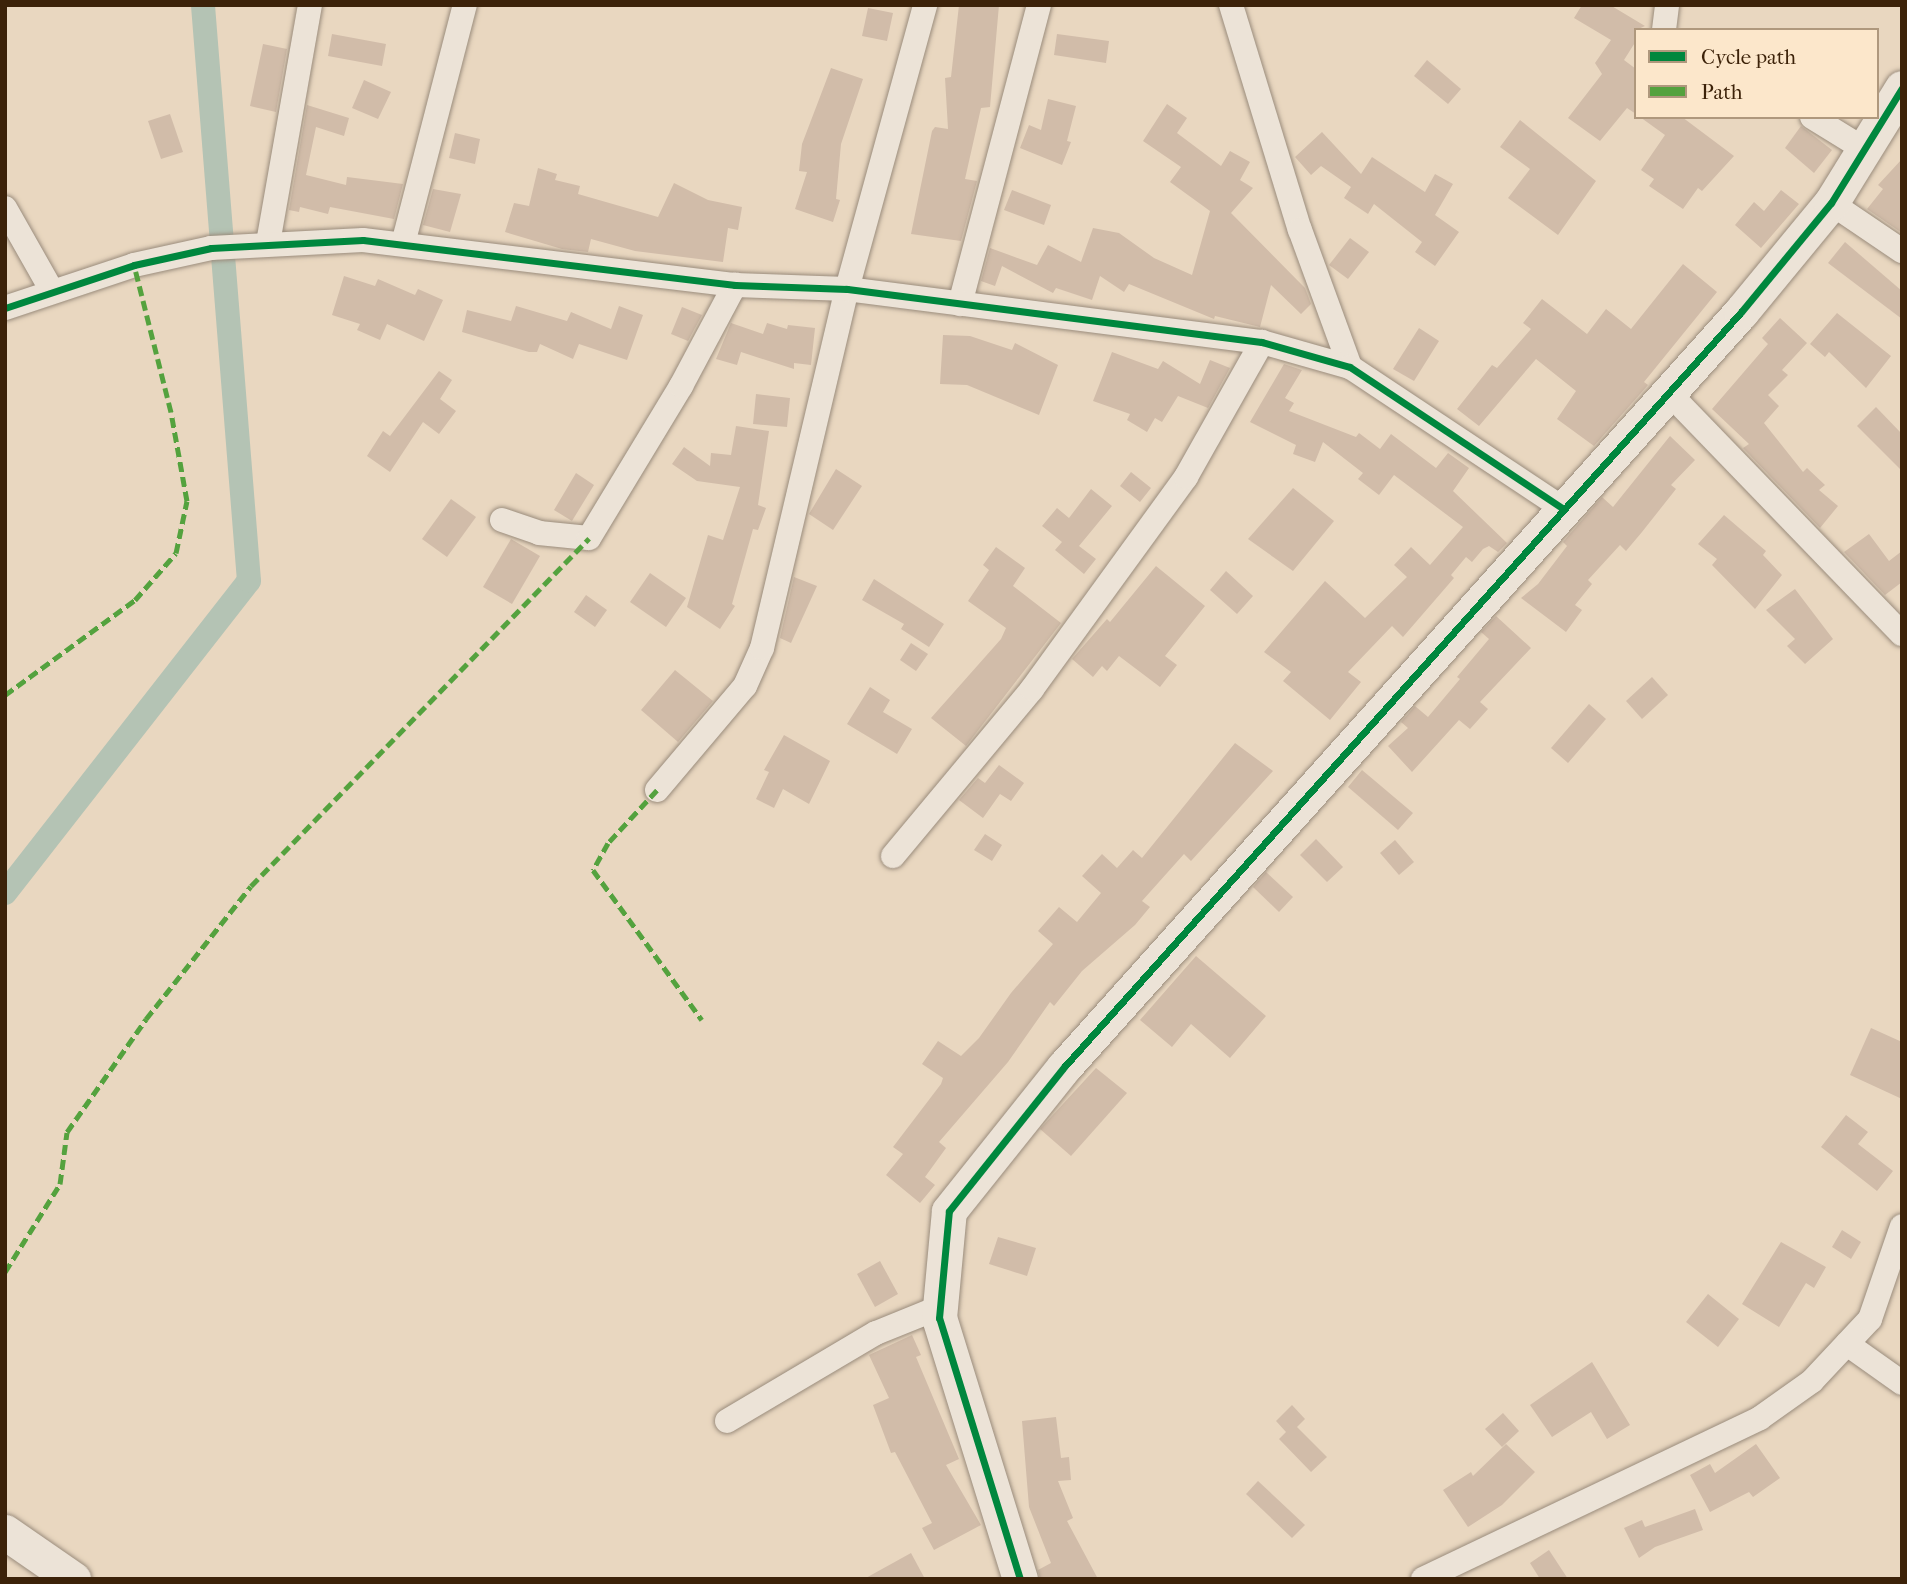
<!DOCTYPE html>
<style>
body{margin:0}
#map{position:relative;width:1907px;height:1584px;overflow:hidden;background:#e9d7c0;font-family:"IM FELL French Canon",serif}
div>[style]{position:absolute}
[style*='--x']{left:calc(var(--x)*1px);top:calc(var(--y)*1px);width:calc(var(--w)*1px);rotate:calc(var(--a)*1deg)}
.canal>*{height:24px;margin:-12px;padding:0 12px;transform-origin:12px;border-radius:12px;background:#b4c3b4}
.building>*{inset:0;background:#d1bca9}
.roads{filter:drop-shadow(0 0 2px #9a8c7c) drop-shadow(0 0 2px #9a8c7c)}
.street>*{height:24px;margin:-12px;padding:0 12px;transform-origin:12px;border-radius:12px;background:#ece3d7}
.secondary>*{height:35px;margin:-17.5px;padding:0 17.5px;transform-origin:17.5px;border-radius:17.5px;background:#ece3d7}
.quiet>*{height:5px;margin-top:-2.5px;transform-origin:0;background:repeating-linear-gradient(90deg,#54a23e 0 10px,transparent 0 15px)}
.cycleway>*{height:7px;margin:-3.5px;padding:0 3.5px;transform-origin:3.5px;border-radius:3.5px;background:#00873e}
span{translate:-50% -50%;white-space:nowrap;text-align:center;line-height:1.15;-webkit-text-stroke:5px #fce7cb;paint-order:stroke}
.frame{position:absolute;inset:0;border:7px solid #3c2209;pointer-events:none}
.legend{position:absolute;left:1634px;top:28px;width:245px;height:91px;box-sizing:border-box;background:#fce7cb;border:2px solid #af987d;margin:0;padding:9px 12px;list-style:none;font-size:21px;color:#3c2209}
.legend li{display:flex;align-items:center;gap:14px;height:35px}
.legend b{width:35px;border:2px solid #af987d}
</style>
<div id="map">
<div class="canal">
<i style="--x:5;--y:893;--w:396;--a:-52"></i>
<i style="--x:249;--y:581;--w:578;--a:-94.57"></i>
</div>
<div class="building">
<i style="clip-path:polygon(959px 5px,999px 5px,990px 107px,981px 108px,965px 179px,977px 181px,961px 241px,911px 234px,932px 131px,935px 127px,948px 129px,945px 78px,951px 77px)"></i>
<i style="clip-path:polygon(1582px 5px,1610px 5px,1645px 26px,1636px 30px,1636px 41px,1624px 60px,1636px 69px,1636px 114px,1627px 108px,1600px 141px,1568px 118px,1602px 74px,1595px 63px,1611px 40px,1574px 18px)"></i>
<i style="clip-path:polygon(868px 8px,893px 13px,887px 41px,862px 36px)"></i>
<i style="clip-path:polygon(332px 34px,386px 44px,382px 66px,328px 56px)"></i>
<i style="clip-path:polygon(1057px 34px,1109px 41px,1106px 63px,1054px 55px)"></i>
<i style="clip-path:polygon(263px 44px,287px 49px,276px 112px,250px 106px)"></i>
<i style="clip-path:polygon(1427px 60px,1461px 89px,1448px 104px,1414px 76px)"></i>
<i style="clip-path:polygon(831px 68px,863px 79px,841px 144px,836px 199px,840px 200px,833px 222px,795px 209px,807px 172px,799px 171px,802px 144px)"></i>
<i style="clip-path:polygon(364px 80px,391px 92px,378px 119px,352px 108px)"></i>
<i style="clip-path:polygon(1048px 99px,1076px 106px,1067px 141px,1071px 142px,1062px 165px,1020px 148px,1029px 125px,1041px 130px)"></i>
<i style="clip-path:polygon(1167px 104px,1187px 118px,1177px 133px,1221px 166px,1230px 151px,1250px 162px,1240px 180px,1253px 188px,1231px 213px,1305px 288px,1311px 304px,1301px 314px,1271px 285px,1260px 327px,1215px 316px,1214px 319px,1129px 284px,1124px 292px,1100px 276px,1092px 300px,1056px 288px,1053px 293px,1002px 266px,995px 286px,981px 281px,990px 248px,1037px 265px,1048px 245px,1081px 262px,1093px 228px,1119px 233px,1154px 258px,1192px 275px,1210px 211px,1170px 182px,1181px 167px,1143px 141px)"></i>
<i style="clip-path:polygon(307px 105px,349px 118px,344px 136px,316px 127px,306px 175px,346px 185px,347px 177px,403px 184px,394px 219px,330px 207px,328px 214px,300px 207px,299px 212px,289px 210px)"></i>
<i style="clip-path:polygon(170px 114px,183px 152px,161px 159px,148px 121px)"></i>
<i style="clip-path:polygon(1640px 117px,1682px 117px,1734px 156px,1702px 191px,1698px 188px,1683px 209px,1649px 186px,1654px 179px,1641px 170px,1665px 135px)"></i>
<i style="clip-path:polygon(1520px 120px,1596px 181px,1558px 235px,1508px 198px,1530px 169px,1500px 147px)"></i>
<i style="clip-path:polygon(1801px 126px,1832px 150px,1814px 173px,1785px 148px)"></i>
<i style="clip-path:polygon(1322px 132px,1361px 174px,1372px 157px,1425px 192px,1435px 174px,1453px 184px,1435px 215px,1459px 232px,1435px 266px,1415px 252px,1422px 242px,1374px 204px,1368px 214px,1344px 198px,1351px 187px,1321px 166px,1311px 175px,1295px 157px)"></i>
<i style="clip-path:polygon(455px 133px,480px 139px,475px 164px,449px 158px)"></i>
<i style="clip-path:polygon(1902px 159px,1902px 233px,1867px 209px,1883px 189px,1878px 185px)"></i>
<i style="clip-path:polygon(538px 168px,557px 174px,555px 180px,580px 186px,578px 194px,658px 217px,674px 183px,708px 200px,742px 207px,738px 230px,728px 228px,723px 262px,635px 251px,591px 239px,588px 252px,562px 249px,505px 232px,514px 203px,529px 206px)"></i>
<i style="clip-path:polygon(433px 189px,461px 194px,450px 232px,423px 225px)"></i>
<i style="clip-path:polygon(1012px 190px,1051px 205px,1044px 225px,1004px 210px)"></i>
<i style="clip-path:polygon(1781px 190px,1799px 204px,1761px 248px,1735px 225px,1754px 202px,1764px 211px)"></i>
<i style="clip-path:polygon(1350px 238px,1369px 252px,1348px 279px,1329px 265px)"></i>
<i style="clip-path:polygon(1845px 242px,1902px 291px,1902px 319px,1828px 263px)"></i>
<i style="clip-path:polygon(1683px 264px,1717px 292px,1644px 382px,1648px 385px,1594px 446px,1557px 419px,1576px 391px,1536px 359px,1479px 426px,1457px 409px,1492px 365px,1497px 368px,1531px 329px,1523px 323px,1542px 299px,1587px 334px,1606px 309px,1631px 329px)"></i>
<i style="clip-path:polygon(344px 276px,375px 286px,378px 279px,415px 295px,418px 289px,443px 300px,424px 341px,387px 324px,380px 340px,357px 330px,360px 324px,332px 315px)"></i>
<i style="clip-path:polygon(516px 306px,567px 321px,571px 312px,611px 329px,619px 306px,643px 315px,627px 360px,579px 344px,573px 359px,540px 344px,537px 352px,529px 352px,462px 332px,467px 310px,511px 321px)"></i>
<i style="clip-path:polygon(682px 307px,702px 315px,688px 341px,671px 334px)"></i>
<i style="clip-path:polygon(1837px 313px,1891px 356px,1866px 388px,1829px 352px,1825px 357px,1810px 344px)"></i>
<i style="clip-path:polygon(1780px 318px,1807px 343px,1782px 370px,1788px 375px,1768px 395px,1779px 406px,1764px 423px,1803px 472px,1807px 468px,1825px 485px,1819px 490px,1838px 506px,1820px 528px,1743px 448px,1749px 444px,1712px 409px,1768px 344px,1762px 338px)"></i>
<i style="clip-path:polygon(731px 323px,763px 334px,767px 323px,787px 329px,788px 325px,815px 328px,811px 365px,794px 363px,794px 369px,741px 352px,737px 365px,716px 359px)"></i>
<i style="clip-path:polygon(1419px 328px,1439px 341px,1414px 381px,1393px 369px)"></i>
<i style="clip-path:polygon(943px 335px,970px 336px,1012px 350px,1015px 343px,1058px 365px,1039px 415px,967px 385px,940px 384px)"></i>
<i style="clip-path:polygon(1112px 352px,1158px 369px,1163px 361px,1200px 384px,1210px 360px,1230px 368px,1208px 408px,1178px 396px,1162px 422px,1155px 418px,1147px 432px,1127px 420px,1130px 414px,1093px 401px)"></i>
<i style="clip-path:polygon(1284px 364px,1302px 370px,1285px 398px,1294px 403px,1289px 411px,1356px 437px,1359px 433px,1380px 449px,1391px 434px,1436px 468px,1448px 453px,1469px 468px,1453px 491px,1507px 543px,1498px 552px,1489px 546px,1483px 549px,1472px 562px,1466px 557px,1451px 575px,1454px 578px,1403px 637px,1392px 626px,1348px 672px,1361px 682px,1330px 720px,1283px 681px,1291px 672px,1264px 652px,1325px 581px,1365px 618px,1407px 577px,1394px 565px,1411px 547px,1430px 565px,1463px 527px,1394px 475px,1379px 495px,1358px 479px,1363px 473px,1323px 442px,1315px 462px,1293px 454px,1296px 445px,1250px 422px)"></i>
<i style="clip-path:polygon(439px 371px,452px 380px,440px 399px,456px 411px,439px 434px,423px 422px,390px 472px,367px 456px,383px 431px,390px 436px)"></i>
<i style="clip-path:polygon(756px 394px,790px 398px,787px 427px,753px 424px)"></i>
<i style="clip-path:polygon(1876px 407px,1902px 434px,1902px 471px,1857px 426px)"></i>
<i style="clip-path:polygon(736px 426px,769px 431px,758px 505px,766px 508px,758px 530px,753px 529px,732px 604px,735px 606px,720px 629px,687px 607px,708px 535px,723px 540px,740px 487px,697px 481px,672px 464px,684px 447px,710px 466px,711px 453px,731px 455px)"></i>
<i style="clip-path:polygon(1670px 436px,1695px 460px,1671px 485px,1676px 489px,1642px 532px,1626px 551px,1620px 545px,1588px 580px,1592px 584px,1575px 605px,1582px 610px,1566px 632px,1521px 598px,1538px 584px,1567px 546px,1563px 542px,1602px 497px,1613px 507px)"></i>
<i style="clip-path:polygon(836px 469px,862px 486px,833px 530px,809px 514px)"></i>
<i style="clip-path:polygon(1131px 472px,1151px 488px,1140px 502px,1120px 486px)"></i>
<i style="clip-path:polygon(576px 473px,594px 485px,572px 521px,554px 510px)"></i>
<i style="clip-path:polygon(1293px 488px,1334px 521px,1293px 571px,1248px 539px)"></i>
<i style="clip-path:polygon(1091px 489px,1112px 506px,1079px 546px,1096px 559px,1084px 574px,1055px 550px,1062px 542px,1042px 526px,1057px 508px,1069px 518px)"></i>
<i style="clip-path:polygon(451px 499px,476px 517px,447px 557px,422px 539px)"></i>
<i style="clip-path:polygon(1724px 515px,1766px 551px,1763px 555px,1782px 575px,1755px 609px,1712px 565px,1717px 559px,1698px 544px)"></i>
<i style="clip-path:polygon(1869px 534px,1889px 561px,1902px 551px,1902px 582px,1885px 595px,1844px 552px)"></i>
<i style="clip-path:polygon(511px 539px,540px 556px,512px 604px,483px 587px)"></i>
<i style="clip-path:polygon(996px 547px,1025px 568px,1013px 586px,1061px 623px,966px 746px,931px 718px,1001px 639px,1006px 628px,968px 601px,989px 570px,983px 565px)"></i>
<i style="clip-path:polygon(1156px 566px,1205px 606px,1165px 656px,1177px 665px,1160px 687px,1119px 656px,1107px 671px,1102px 666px,1093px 677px,1072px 659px,1107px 619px,1110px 622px)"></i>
<i style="clip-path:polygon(1226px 571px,1253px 596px,1237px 614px,1210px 590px)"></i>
<i style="clip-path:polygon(650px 573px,686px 598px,666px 627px,630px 602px)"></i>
<i style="clip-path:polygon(794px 577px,817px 586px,791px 643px,780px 638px)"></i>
<i style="clip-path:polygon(874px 579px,944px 624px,929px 647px,901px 629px,904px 624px,862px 600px)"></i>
<i style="clip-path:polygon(1795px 589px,1833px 639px,1805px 664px,1787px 646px,1795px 639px,1766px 610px)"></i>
<i style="clip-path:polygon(586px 595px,607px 610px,595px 627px,574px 612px)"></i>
<i style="clip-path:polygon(1496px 616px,1531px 648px,1480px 702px,1488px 709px,1470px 729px,1459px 720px,1412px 772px,1388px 746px,1408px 728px,1401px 722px,1415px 706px,1428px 717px,1460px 679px,1457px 677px,1489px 639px,1481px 632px)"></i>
<i style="clip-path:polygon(911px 643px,928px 654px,916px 671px,900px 660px)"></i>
<i style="clip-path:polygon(675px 670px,713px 701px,678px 742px,641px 710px)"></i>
<i style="clip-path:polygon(1652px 677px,1668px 695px,1642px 719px,1626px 701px)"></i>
<i style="clip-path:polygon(870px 687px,890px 700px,883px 712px,912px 729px,897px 754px,847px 724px)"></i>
<i style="clip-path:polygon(1589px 704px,1606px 719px,1568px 763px,1551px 748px)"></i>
<i style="clip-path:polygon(784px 735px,830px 761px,809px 804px,783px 789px,774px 808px,756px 799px,769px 772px,764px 770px)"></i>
<i style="clip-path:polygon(1235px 743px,1273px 771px,1191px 861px,1184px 854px,1142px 901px,1150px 907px,1135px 925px,1082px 971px,1054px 1006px,1050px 1002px,1008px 1062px,939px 1142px,946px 1148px,925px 1177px,935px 1185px,920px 1203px,886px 1175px,903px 1154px,893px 1147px,941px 1084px,943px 1078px,922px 1064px,938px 1041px,961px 1056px,979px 1038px,1011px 993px,1053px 944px,1038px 931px,1059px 907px,1077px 922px,1101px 893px,1082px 876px,1102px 854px,1117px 868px,1133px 850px,1142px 858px)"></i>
<i style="clip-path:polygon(999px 765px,1024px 783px,1011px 801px,1000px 794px,983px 818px,959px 800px,978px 778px,985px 783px)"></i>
<i style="clip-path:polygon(1362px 770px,1413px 813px,1398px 830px,1348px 787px)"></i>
<i style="clip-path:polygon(985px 834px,1002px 845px,992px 861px,974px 850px)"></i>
<i style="clip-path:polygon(1316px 839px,1343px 867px,1327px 882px,1300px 855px)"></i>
<i style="clip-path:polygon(1395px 840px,1414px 862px,1399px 875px,1380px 853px)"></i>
<i style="clip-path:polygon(1266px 872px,1293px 897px,1279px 912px,1253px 887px)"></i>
<i style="clip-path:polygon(1196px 956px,1266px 1016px,1230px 1058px,1191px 1024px,1172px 1047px,1140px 1020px)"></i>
<i style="clip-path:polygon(1871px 1028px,1902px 1042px,1902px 1099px,1850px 1075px)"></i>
<i style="clip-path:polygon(1096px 1068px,1127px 1093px,1071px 1156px,1040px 1129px)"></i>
<i style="clip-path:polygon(1846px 1115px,1868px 1132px,1858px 1144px,1893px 1171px,1877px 1191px,1821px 1147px)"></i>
<i style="clip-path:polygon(1842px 1230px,1861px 1242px,1851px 1259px,1832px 1247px)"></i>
<i style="clip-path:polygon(998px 1237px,1036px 1248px,1027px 1276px,989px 1264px)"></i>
<i style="clip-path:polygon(1781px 1242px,1826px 1267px,1814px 1288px,1806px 1283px,1779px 1327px,1742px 1304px)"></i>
<i style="clip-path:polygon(880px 1261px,898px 1294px,875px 1307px,857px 1274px)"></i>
<i style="clip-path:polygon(1708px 1294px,1739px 1319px,1718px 1347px,1686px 1322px)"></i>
<i style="clip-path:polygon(912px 1335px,921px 1355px,916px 1357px,959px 1459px,946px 1465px,981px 1525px,934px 1550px,922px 1528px,932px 1523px,895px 1452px,891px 1453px,873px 1405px,889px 1398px,869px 1355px)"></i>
<i style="clip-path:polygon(1592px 1362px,1630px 1425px,1607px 1439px,1591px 1412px,1552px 1437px,1530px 1405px)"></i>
<i style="clip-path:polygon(1292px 1405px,1305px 1419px,1297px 1427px,1327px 1457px,1311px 1472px,1279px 1439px,1286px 1432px,1276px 1421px)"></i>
<i style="clip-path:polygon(1503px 1413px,1519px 1431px,1502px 1447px,1485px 1429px)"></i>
<i style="clip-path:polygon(1056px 1417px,1061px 1458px,1069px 1457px,1071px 1480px,1058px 1481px,1073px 1518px,1067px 1521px,1098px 1579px,1040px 1579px,1038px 1570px,1051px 1563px,1029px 1507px,1022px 1421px)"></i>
<i style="clip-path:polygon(1506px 1444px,1535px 1472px,1502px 1505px,1468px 1527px,1443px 1490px,1471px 1472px,1473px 1476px)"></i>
<i style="clip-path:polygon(1756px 1444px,1780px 1478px,1753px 1497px,1749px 1492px,1710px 1512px,1690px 1475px,1710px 1464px,1715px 1473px)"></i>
<i style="clip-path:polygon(1258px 1481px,1305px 1525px,1292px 1538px,1246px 1494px)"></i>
<i style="clip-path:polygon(1695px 1509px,1703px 1530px,1655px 1547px,1639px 1558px,1624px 1528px,1642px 1520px,1645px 1527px)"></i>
<i style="clip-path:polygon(1549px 1550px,1568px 1579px,1540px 1579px,1530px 1563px)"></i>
<i style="clip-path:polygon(911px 1553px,925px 1579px,864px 1579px)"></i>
</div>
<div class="roads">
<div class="street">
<i style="--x:1231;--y:5;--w:235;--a:73"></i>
<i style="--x:1300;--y:230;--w:146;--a:69.9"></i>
<i style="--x:1664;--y:30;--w:25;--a:-83"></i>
<i style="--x:1812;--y:117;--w:61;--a:31.6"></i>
<i style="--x:1831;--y:203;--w:86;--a:34.1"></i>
<i style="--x:5;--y:208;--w:95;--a:60.5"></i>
<i style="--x:268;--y:243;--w:242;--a:-80"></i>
<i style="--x:403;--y:244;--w:247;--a:-75.5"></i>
<i style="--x:960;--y:304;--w:309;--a:-75.2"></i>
<i style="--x:5;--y:308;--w:136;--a:-18.4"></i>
<i style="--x:134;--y:265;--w:79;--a:-12.4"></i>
<i style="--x:211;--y:248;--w:152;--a:-3"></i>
<i style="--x:363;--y:240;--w:375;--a:6.9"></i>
<i style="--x:735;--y:285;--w:112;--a:2"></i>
<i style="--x:847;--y:289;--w:418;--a:7.3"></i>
<i style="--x:1262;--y:342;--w:91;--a:15.9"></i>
<i style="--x:1350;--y:367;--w:255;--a:33.6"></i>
<i style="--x:1669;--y:393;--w:335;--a:46"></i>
<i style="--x:502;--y:520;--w:39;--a:19"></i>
<i style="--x:539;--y:533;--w:50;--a:5.7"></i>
<i style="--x:589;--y:538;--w:178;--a:-58.8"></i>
<i style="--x:681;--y:386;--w:115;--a:-61.9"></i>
<i style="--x:657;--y:790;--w:136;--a:-49.8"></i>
<i style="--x:745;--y:686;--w:42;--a:-65.9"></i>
<i style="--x:762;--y:648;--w:369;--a:-76.7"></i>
<i style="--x:847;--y:289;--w:295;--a:-74.6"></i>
<i style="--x:893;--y:856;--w:217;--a:-50.2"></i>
<i style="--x:1032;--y:689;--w:262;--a:-54"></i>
<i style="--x:1186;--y:477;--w:155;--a:-60.6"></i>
<i style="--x:1847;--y:1344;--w:67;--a:35.3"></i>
<i style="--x:727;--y:1421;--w:173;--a:-30.6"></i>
<i style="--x:876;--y:1333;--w:69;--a:-22.1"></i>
<i style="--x:1423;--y:1579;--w:373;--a:-25.5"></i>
<i style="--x:1760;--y:1418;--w:64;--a:-35.4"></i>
<i style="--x:1812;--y:1381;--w:85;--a:-46.9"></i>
<i style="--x:1870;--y:1319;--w:98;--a:-71"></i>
</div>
<div class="secondary">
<i style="--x:5;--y:1532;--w:83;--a:34.7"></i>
<i style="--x:1020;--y:1579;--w:273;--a:-107.2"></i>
<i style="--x:939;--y:1318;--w:107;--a:-84.7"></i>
<i style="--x:949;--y:1211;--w:184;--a:-51.4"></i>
<i style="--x:1064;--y:1067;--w:1014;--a:-48.12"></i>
<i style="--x:1741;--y:312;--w:141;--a:-50.5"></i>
<i style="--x:1831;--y:203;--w:135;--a:-58.3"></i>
</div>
</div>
<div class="quiet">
<i style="--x:5;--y:695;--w:161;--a:-36.2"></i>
<i style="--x:135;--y:600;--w:62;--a:-48.9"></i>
<i style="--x:176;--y:553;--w:53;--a:-78.1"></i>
<i style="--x:187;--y:501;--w:90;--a:-100.2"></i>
<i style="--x:171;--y:412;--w:152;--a:-104.1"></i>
<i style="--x:657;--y:790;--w:72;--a:132.8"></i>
<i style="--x:608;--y:843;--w:31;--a:119"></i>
<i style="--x:593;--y:870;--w:185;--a:54"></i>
<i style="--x:5;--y:1272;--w:104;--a:-58"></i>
<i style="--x:60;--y:1184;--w:52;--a:-82.3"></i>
<i style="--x:67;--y:1132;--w:138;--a:-55"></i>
<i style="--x:146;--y:1019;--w:169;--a:-51.7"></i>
<i style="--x:251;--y:886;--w:485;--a:-45.8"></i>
</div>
<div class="cycleway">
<i style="--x:5;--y:308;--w:136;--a:-18.4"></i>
<i style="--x:134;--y:265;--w:79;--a:-12.4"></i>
<i style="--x:211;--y:248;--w:152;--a:-3"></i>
<i style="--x:363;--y:240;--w:375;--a:6.9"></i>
<i style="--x:735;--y:285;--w:112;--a:2"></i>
<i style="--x:847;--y:289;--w:418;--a:7.3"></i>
<i style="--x:1262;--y:342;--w:91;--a:15.9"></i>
<i style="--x:1350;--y:367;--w:255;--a:33.6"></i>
<i style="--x:1020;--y:1579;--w:273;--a:-107.2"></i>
<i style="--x:939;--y:1318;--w:107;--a:-84.7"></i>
<i style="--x:949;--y:1211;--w:184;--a:-51.4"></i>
<i style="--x:1064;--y:1067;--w:1014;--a:-48.12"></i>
<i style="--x:1741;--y:312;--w:141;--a:-50.5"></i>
<i style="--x:1831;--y:203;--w:135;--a:-58.3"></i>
</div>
<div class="frame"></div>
<ul class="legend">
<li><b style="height:9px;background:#00873e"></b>Cycle path</li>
<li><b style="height:9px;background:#54a23e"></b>Path</li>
</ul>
</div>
